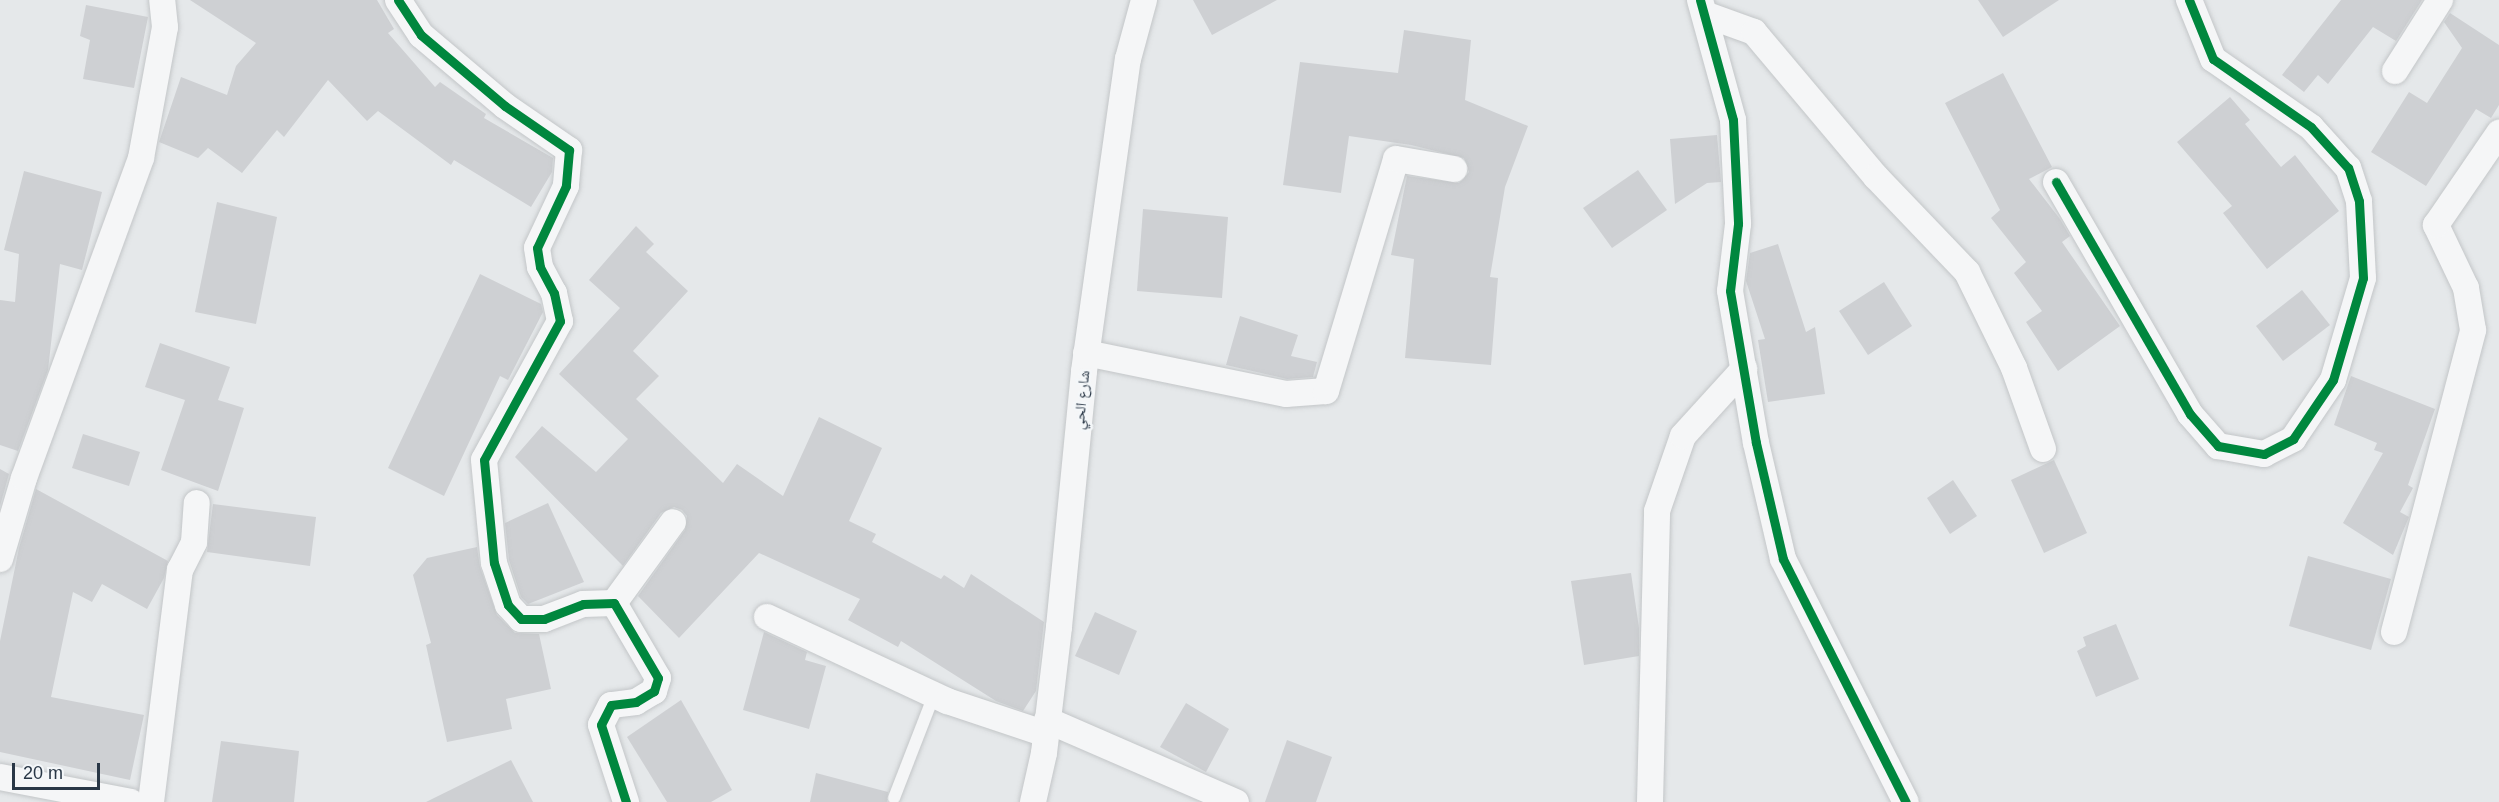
<!DOCTYPE html>
<meta charset="utf-8">
<style>
body{margin:0}
#map{position:relative;width:2499px;height:802px;overflow:hidden;background:#e5e8ea;font-family:Helvetica,"Noto Naskh Arabic",sans-serif}
div>[style]{position:absolute}
[style*='--x']{left:calc(var(--x)*1px);top:calc(var(--y)*1px);width:calc(var(--w)*1px);rotate:calc(var(--a)*1deg)}
.building>*{inset:0;background:#ced0d3}
.roads{filter:drop-shadow(0 0 2px #c3c6c8) drop-shadow(0 0 2px #c3c6c8)}
.service>*{height:12px;margin:-6px;padding:0 6px;transform-origin:6px;border-radius:6px;background:#f5f6f7}
.minor>*{height:26px;margin:-13px;padding:0 13px;transform-origin:13px;border-radius:13px;background:#f5f6f7}
.cycleway>*{height:9px;margin:-4.5px;padding:0 4.5px;transform-origin:4.5px;border-radius:4.5px;background:#00873e}
span{translate:-50% -50%;white-space:nowrap;text-align:center;line-height:1.15;-webkit-text-stroke:5px #f4f7f9;paint-order:stroke}
.street-label{font-size:15px;color:#293746}
.scale{position:absolute;left:12px;top:763px;width:88px;height:27px;box-sizing:border-box;border:3px solid #293746;border-top:0;padding-left:8px;font-size:18px;line-height:21px;white-space:nowrap;color:#293746;-webkit-text-stroke:4px #f4f7f9;paint-order:stroke}
</style>
<div id="map">
<div class="building">
<i style="clip-path:polygon(190px 0,377px 0,394px 29px,388px 33px,435px 87px,440px 82px,486px 114px,484px 118px,553px 158px,552px 172px,531px 207px,454px 160px,451px 165px,378px 111px,367px 121px,328px 80px,284px 137px,277px 130px,242px 173px,208px 148px,198px 158px,159px 142px,181px 77px,227px 95px,236px 66px,256px 43px)"></i>
<i style="clip-path:polygon(1193px 0,1277px 0,1212px 35px)"></i>
<i style="clip-path:polygon(1978px 0,2059px 0,2003px 37px)"></i>
<i style="clip-path:polygon(2341px 0,2422px 0,2396px 41px,2373px 27px,2328px 84px,2318px 75px,2304px 92px,2282px 75px)"></i>
<i style="clip-path:polygon(86px 5px,148px 17px,134px 88px,83px 79px,90px 40px,80px 36px)"></i>
<i style="clip-path:polygon(2450px 13px,2499px 45px,2499px 105px,2491px 118px,2476px 109px,2426px 186px,2371px 152px,2409px 92px,2427px 103px,2462px 48px,2444px 22px)"></i>
<i style="clip-path:polygon(1404px 30px,1471px 40px,1465px 100px,1528px 126px,1505px 187px,1490px 277px,1498px 278px,1491px 365px,1405px 358px,1414px 259px,1391px 255px,1407px 176px,1459px 183px,1469px 172px,1464px 158px,1411px 145px,1349px 136px,1341px 193px,1283px 185px,1300px 62px,1398px 73px)"></i>
<i style="clip-path:polygon(2003px 73px,2052px 167px,2029px 179px,2060px 219px,2070px 236px,2062px 242px,2120px 326px,2058px 371px,2026px 322px,2042px 311px,2014px 273px,2026px 262px,1991px 218px,2000px 210px,1945px 103px)"></i>
<i style="clip-path:polygon(2230px 97px,2250px 120px,2245px 124px,2281px 167px,2295px 155px,2339px 211px,2267px 269px,2223px 213px,2232px 206px,2177px 142px)"></i>
<i style="clip-path:polygon(1717px 135px,1721px 182px,1707px 183px,1675px 204px,1670px 139px)"></i>
<i style="clip-path:polygon(1638px 170px,1667px 210px,1612px 248px,1583px 208px)"></i>
<i style="clip-path:polygon(24px 171px,102px 192px,82px 270px,60px 264px,48px 370px,18px 451px,0 445px,0 300px,15px 302px,19px 254px,4px 250px)"></i>
<i style="clip-path:polygon(217px 202px,277px 217px,256px 324px,195px 312px)"></i>
<i style="clip-path:polygon(1143px 209px,1228px 217px,1222px 298px,1137px 291px)"></i>
<i style="clip-path:polygon(636px 226px,654px 244px,646px 252px,688px 291px,633px 351px,659px 376px,636px 399px,723px 483px,737px 464px,783px 496px,819px 417px,882px 448px,849px 521px,876px 534px,872px 542px,941px 579px,944px 575px,964px 588px,971px 574px,1044px 622px,1036px 691px,1023px 711px,996px 701px,901px 641px,898px 647px,848px 620px,860px 599px,759px 553px,679px 638px,638px 596px,685px 530px,687px 516px,682px 510px,674px 507px,661px 513px,623px 566px,515px 457px,542px 426px,596px 472px,628px 439px,559px 374px,620px 308px,589px 280px)"></i>
<i style="clip-path:polygon(1778px 244px,1806px 332px,1815px 327px,1825px 394px,1768px 402px,1758px 340px,1765px 339px,1746px 281px,1750px 253px)"></i>
<i style="clip-path:polygon(480px 274px,541px 304px,543px 312px,508px 380px,500px 376px,444px 496px,388px 468px)"></i>
<i style="clip-path:polygon(1884px 282px,1912px 326px,1868px 355px,1839px 311px)"></i>
<i style="clip-path:polygon(2302px 290px,2330px 325px,2283px 361px,2256px 326px)"></i>
<i style="clip-path:polygon(1240px 316px,1298px 335px,1291px 356px,1317px 362px,1313px 377px,1287px 379px,1226px 365px)"></i>
<i style="clip-path:polygon(160px 343px,230px 367px,218px 400px,244px 408px,218px 491px,161px 470px,185px 400px,145px 387px)"></i>
<i style="clip-path:polygon(2351px 376px,2435px 409px,2408px 485px,2413px 488px,2400px 512px,2409px 517px,2393px 555px,2343px 523px,2383px 453px,2374px 450px,2377px 443px,2334px 425px)"></i>
<i style="clip-path:polygon(83px 434px,140px 452px,129px 486px,72px 468px)"></i>
<i style="clip-path:polygon(2054px 460px,2087px 533px,2044px 553px,2011px 480px)"></i>
<i style="clip-path:polygon(0 469px,9px 474px,0 506px)"></i>
<i style="clip-path:polygon(1953px 480px,1977px 516px,1950px 534px,1927px 498px)"></i>
<i style="clip-path:polygon(36px 489px,168px 561px,164px 578px,147px 609px,102px 584px,92px 602px,73px 592px,51px 697px,144px 715px,130px 780px,0 752px,0 641px,19px 548px)"></i>
<i style="clip-path:polygon(548px 503px,584px 582px,528px 604px,521px 597px,509px 560px,505px 523px)"></i>
<i style="clip-path:polygon(213px 504px,316px 517px,310px 566px,207px 552px)"></i>
<i style="clip-path:polygon(477px 547px,480px 567px,497px 615px,515px 633px,539px 634px,551px 689px,506px 699px,512px 729px,447px 742px,426px 645px,431px 643px,413px 575px,427px 558px)"></i>
<i style="clip-path:polygon(2308px 556px,2391px 579px,2371px 650px,2289px 626px)"></i>
<i style="clip-path:polygon(1631px 573px,1639px 628px,1639px 656px,1584px 665px,1571px 581px)"></i>
<i style="clip-path:polygon(1095px 612px,1137px 631px,1119px 675px,1075px 656px)"></i>
<i style="clip-path:polygon(2116px 624px,2139px 679px,2096px 697px,2077px 651px,2086px 646px,2083px 637px)"></i>
<i style="clip-path:polygon(764px 632px,807px 652px,805px 660px,826px 666px,809px 729px,743px 710px)"></i>
<i style="clip-path:polygon(681px 700px,732px 790px,711px 802px,667px 802px,627px 737px)"></i>
<i style="clip-path:polygon(1186px 703px,1229px 729px,1206px 772px,1160px 747px)"></i>
<i style="clip-path:polygon(1287px 740px,1332px 757px,1316px 802px,1265px 802px)"></i>
<i style="clip-path:polygon(221px 741px,299px 751px,294px 802px,212px 802px)"></i>
<i style="clip-path:polygon(511px 760px,533px 802px,426px 802px)"></i>
<i style="clip-path:polygon(816px 773px,888px 792px,887px 802px,810px 802px)"></i>
</div>
<div class="roads">
<div class="service">
<i style="--x:894;--y:798;--w:110;--a:-68.8"></i>
</div>
<div class="minor">
<i style="--x:398;--y:0;--w:42;--a:56.7"></i>
<i style="--x:421;--y:35;--w:110;--a:40.2"></i>
<i style="--x:505;--y:106;--w:78;--a:34.5"></i>
<i style="--x:569;--y:150;--w:36;--a:95"></i>
<i style="--x:566;--y:186;--w:68;--a:115.1"></i>
<i style="--x:537;--y:248;--w:19;--a:81"></i>
<i style="--x:540;--y:267;--w:30;--a:62"></i>
<i style="--x:554;--y:293;--w:29;--a:78"></i>
<i style="--x:560;--y:321;--w:158;--a:118.7"></i>
<i style="--x:484;--y:460;--w:103;--a:84.5"></i>
<i style="--x:494;--y:563;--w:44;--a:71.6"></i>
<i style="--x:508;--y:605;--w:19;--a:47"></i>
<i style="--x:521;--y:619;--w:23;--a:0"></i>
<i style="--x:544;--y:619;--w:42;--a:-21"></i>
<i style="--x:583;--y:604;--w:31;--a:-2"></i>
<i style="--x:614;--y:603;--w:87;--a:59.6"></i>
<i style="--x:658;--y:678;--w:14;--a:107"></i>
<i style="--x:654;--y:691;--w:21;--a:149"></i>
<i style="--x:636;--y:702;--w:25;--a:173"></i>
<i style="--x:611;--y:705;--w:22;--a:117"></i>
<i style="--x:601;--y:725;--w:81;--a:72"></i>
<i style="--x:1700;--y:0;--w:124;--a:74.6"></i>
<i style="--x:1733;--y:120;--w:104;--a:87.2"></i>
<i style="--x:1738;--y:224;--w:67;--a:96.8"></i>
<i style="--x:1730;--y:291;--w:154;--a:80.3"></i>
<i style="--x:1756;--y:443;--w:119;--a:76.9"></i>
<i style="--x:1783;--y:559;--w:272;--a:63.2"></i>
<i style="--x:1707;--y:15;--w:50;--a:19.9"></i>
<i style="--x:1754;--y:32;--w:189;--a:49.9"></i>
<i style="--x:1876;--y:177;--w:132;--a:46.2"></i>
<i style="--x:1967;--y:272;--w:107;--a:63.9"></i>
<i style="--x:2014;--y:368;--w:86;--a:70.3"></i>
<i style="--x:2395;--y:71;--w:84;--a:-57.6"></i>
<i style="--x:2056;--y:182;--w:268;--a:60"></i>
<i style="--x:2190;--y:414;--w:43;--a:48.8"></i>
<i style="--x:2218;--y:446;--w:47;--a:9.9"></i>
<i style="--x:2264;--y:454;--w:33;--a:-27"></i>
<i style="--x:2293;--y:439;--w:71;--a:-55.9"></i>
<i style="--x:2333;--y:380;--w:106;--a:-73.6"></i>
<i style="--x:2363;--y:278;--w:77;--a:-93"></i>
<i style="--x:2359;--y:201;--w:35;--a:-108"></i>
<i style="--x:2348;--y:168;--w:55;--a:-132.1"></i>
<i style="--x:2311;--y:127;--w:119;--a:-145.2"></i>
<i style="--x:2213;--y:59;--w:64;--a:-112.1"></i>
<i style="--x:1086;--y:353;--w:204;--a:11.6"></i>
<i style="--x:1286;--y:394;--w:40;--a:-4.3"></i>
<i style="--x:1326;--y:391;--w:242;--a:-73.2"></i>
<i style="--x:1396;--y:159;--w:59;--a:9.8"></i>
<i style="--x:0;--y:559;--w:84;--a:-73.5"></i>
<i style="--x:24;--y:478;--w:341;--a:-69.9"></i>
<i style="--x:141;--y:158;--w:133;--a:-79.6"></i>
<i style="--x:165;--y:27;--w:27;--a:-96"></i>
<i style="--x:614;--y:603;--w:100;--a:-53.9"></i>
<i style="--x:767;--y:617;--w:199;--a:25"></i>
<i style="--x:947;--y:701;--w:104;--a:18.4"></i>
<i style="--x:2394;--y:632;--w:312;--a:-75.3"></i>
<i style="--x:2473;--y:330;--w:43;--a:-99.5"></i>
<i style="--x:2466;--y:288;--w:70;--a:-115.5"></i>
<i style="--x:2436;--y:225;--w:112;--a:-55.6"></i>
<i style="--x:1047;--y:720;--w:206;--a:23.5"></i>
<i style="--x:0;--y:777;--w:133;--a:10.8"></i>
<i style="--x:151;--y:802;--w:234;--a:-82.9"></i>
<i style="--x:180;--y:570;--w:31;--a:-63"></i>
<i style="--x:194;--y:542;--w:39;--a:-86"></i>
<i style="--x:1033;--y:802;--w:50;--a:-77.3"></i>
<i style="--x:1044;--y:753;--w:127;--a:-83.2"></i>
<i style="--x:1059;--y:627;--w:257;--a:-84.4"></i>
<i style="--x:1084;--y:371;--w:315;--a:-82"></i>
<i style="--x:1128;--y:59;--w:61;--a:-74.8"></i>
<i style="--x:1650;--y:802;--w:291;--a:-88.6"></i>
<i style="--x:1657;--y:511;--w:79;--a:-70.9"></i>
<i style="--x:1683;--y:436;--w:91;--a:-47.7"></i>
</div>
</div>
<div class="cycleway">
<i style="--x:398;--y:0;--w:42;--a:56.7"></i>
<i style="--x:421;--y:35;--w:110;--a:40.2"></i>
<i style="--x:505;--y:106;--w:78;--a:34.5"></i>
<i style="--x:569;--y:150;--w:36;--a:95"></i>
<i style="--x:566;--y:186;--w:68;--a:115.1"></i>
<i style="--x:537;--y:248;--w:19;--a:81"></i>
<i style="--x:540;--y:267;--w:30;--a:62"></i>
<i style="--x:554;--y:293;--w:29;--a:78"></i>
<i style="--x:560;--y:321;--w:158;--a:118.7"></i>
<i style="--x:484;--y:460;--w:103;--a:84.5"></i>
<i style="--x:494;--y:563;--w:44;--a:71.6"></i>
<i style="--x:508;--y:605;--w:19;--a:47"></i>
<i style="--x:521;--y:619;--w:23;--a:0"></i>
<i style="--x:544;--y:619;--w:42;--a:-21"></i>
<i style="--x:583;--y:604;--w:31;--a:-2"></i>
<i style="--x:614;--y:603;--w:87;--a:59.6"></i>
<i style="--x:658;--y:678;--w:14;--a:107"></i>
<i style="--x:654;--y:691;--w:21;--a:149"></i>
<i style="--x:636;--y:702;--w:25;--a:173"></i>
<i style="--x:611;--y:705;--w:22;--a:117"></i>
<i style="--x:601;--y:725;--w:81;--a:72"></i>
<i style="--x:1700;--y:0;--w:124;--a:74.6"></i>
<i style="--x:1733;--y:120;--w:104;--a:87.2"></i>
<i style="--x:1738;--y:224;--w:67;--a:96.8"></i>
<i style="--x:1730;--y:291;--w:154;--a:80.3"></i>
<i style="--x:1756;--y:443;--w:119;--a:76.9"></i>
<i style="--x:1783;--y:559;--w:272;--a:63.2"></i>
<i style="--x:2056;--y:182;--w:268;--a:60"></i>
<i style="--x:2190;--y:414;--w:43;--a:48.8"></i>
<i style="--x:2218;--y:446;--w:47;--a:9.9"></i>
<i style="--x:2264;--y:454;--w:33;--a:-27"></i>
<i style="--x:2293;--y:439;--w:71;--a:-55.9"></i>
<i style="--x:2333;--y:380;--w:106;--a:-73.6"></i>
<i style="--x:2363;--y:278;--w:77;--a:-93"></i>
<i style="--x:2359;--y:201;--w:35;--a:-108"></i>
<i style="--x:2348;--y:168;--w:55;--a:-132.1"></i>
<i style="--x:2311;--y:127;--w:119;--a:-145.2"></i>
<i style="--x:2213;--y:59;--w:64;--a:-112.1"></i>
</div>
<div class="street-label">
<span style="left:1081px;top:400px;rotate:-84deg">شارع الحي</span>
</div>
<div class="scale">20 m</div>
</div>
